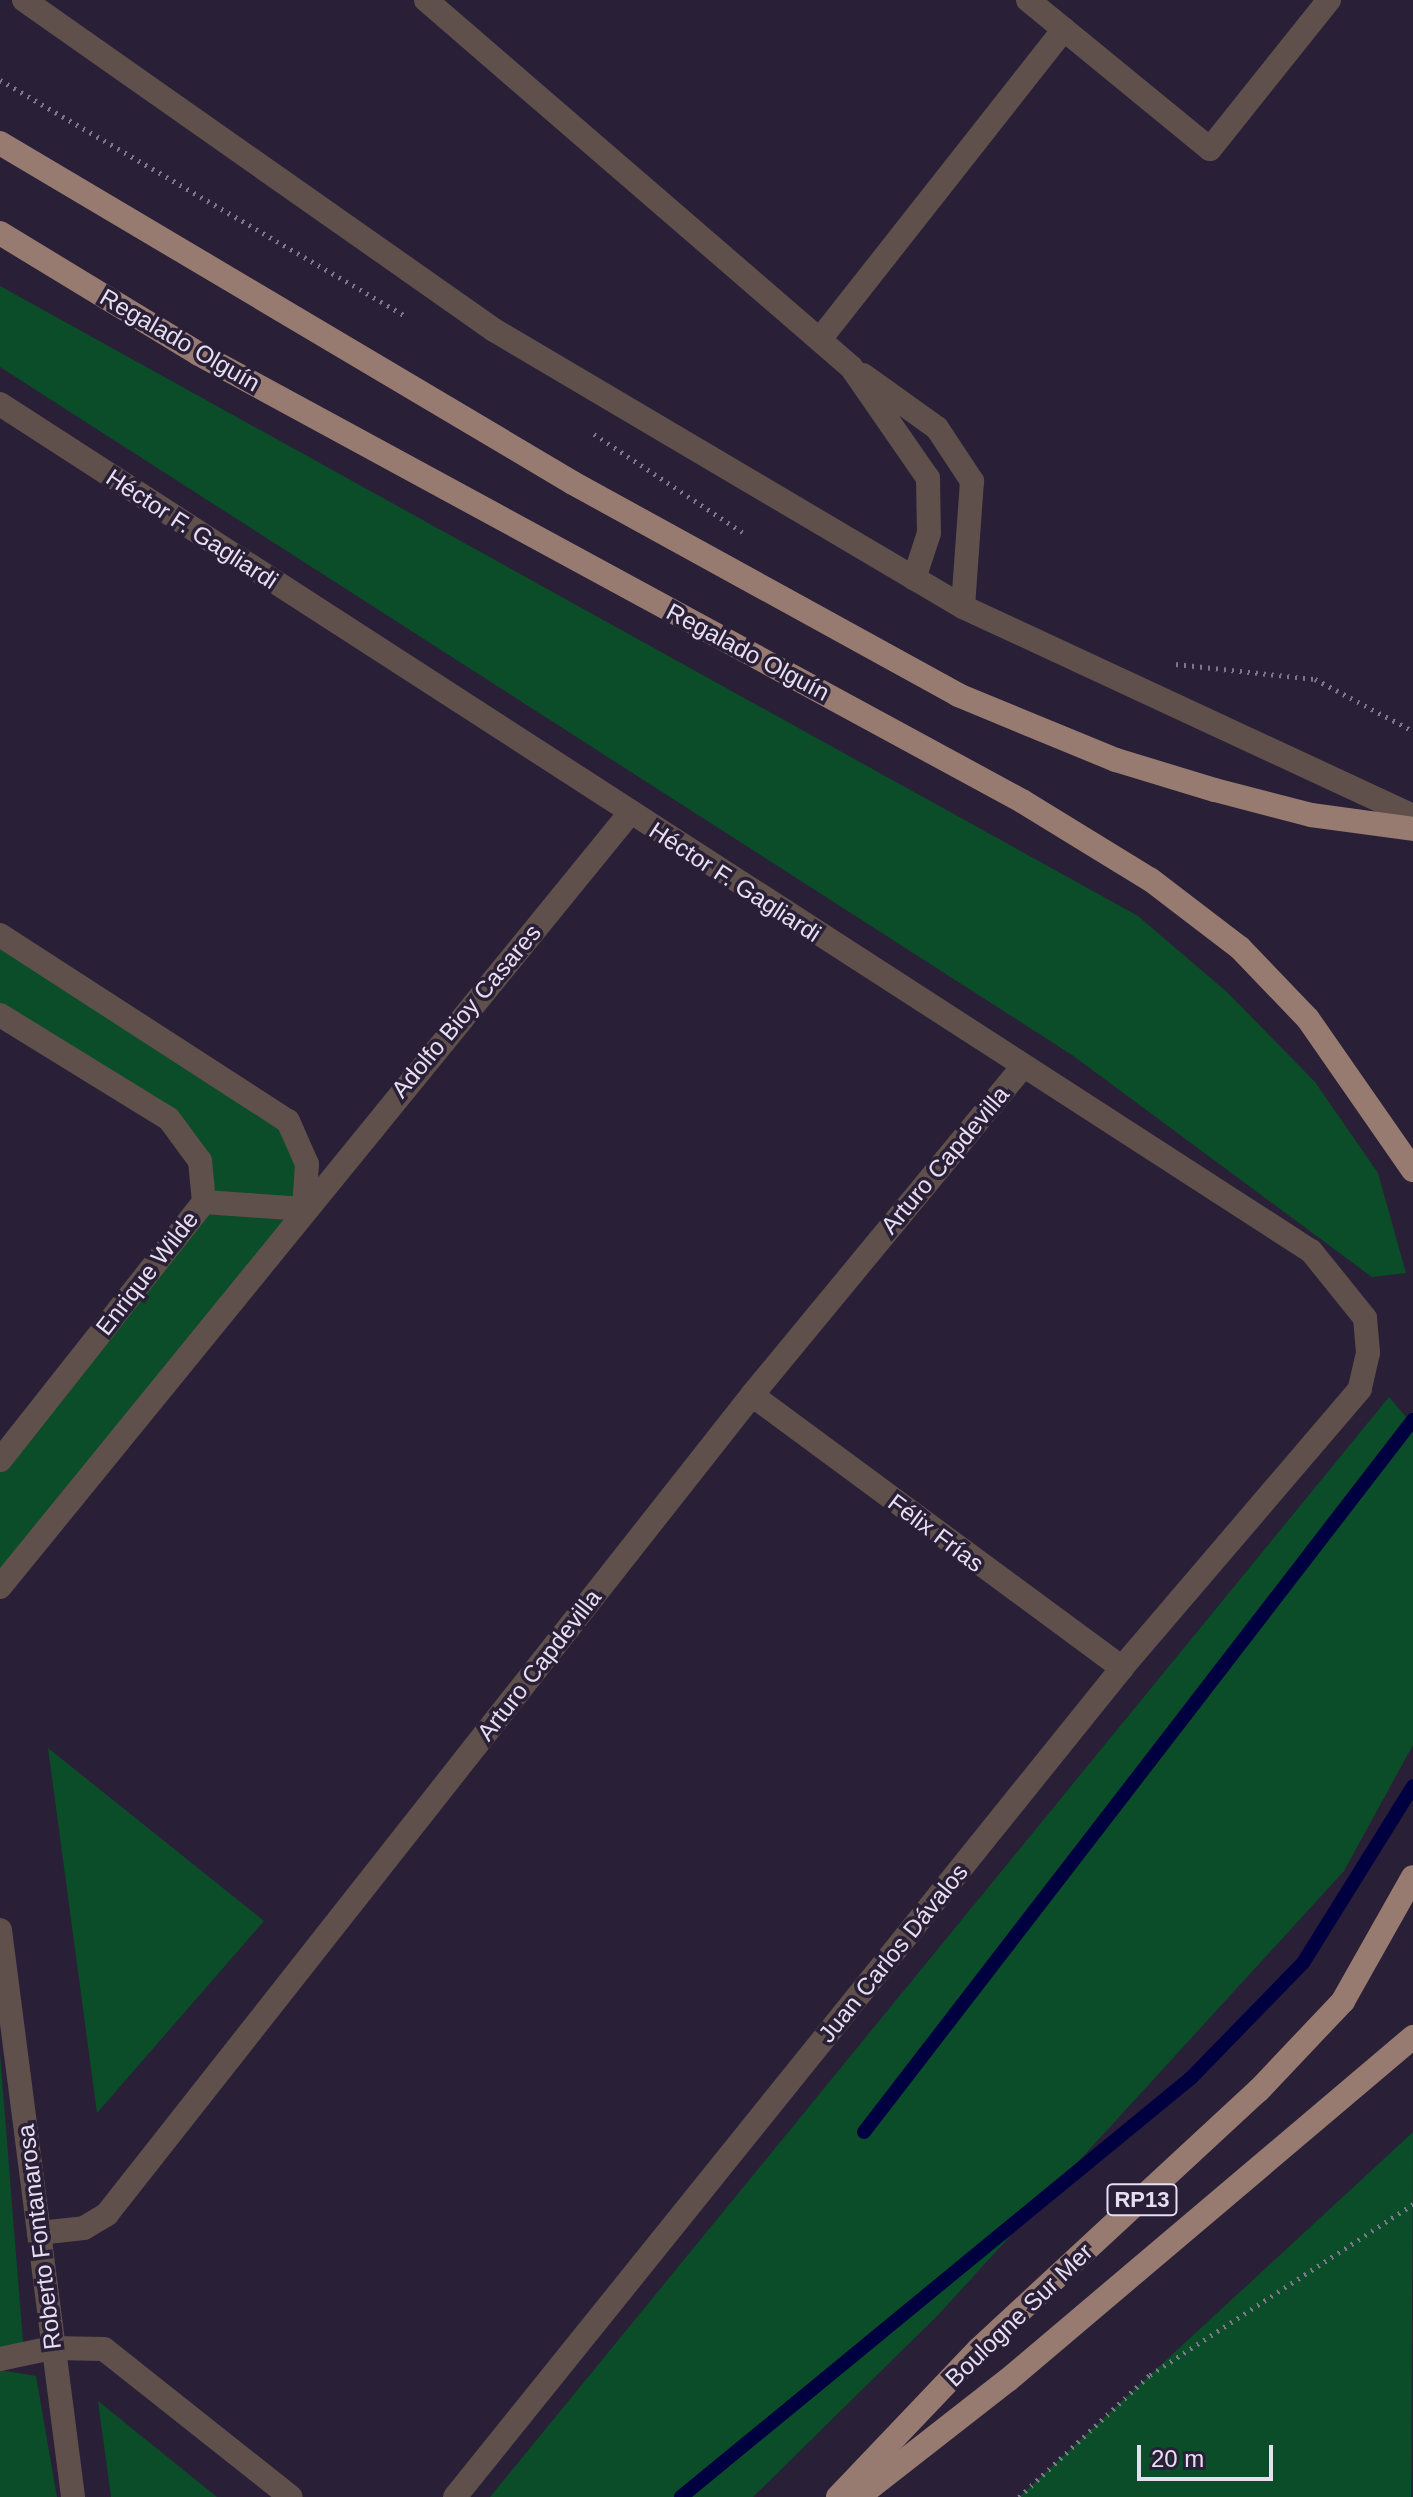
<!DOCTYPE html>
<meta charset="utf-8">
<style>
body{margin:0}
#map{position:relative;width:1413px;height:2497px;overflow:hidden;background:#291f37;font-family:Helvetica,sans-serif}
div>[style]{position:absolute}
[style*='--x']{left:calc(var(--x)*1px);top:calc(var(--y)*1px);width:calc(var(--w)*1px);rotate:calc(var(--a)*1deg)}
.green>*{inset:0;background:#0a4d28}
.stream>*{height:14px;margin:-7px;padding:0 7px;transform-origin:7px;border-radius:7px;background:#000041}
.path>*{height:5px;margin-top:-2.5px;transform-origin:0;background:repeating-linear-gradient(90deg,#7e768b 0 2px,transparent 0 8px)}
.street>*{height:24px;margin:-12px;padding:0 12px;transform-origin:12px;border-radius:12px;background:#5f504b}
.primary>*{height:24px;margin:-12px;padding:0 12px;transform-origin:12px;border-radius:12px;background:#987b70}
span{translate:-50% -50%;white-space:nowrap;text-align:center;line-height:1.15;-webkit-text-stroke:7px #291f37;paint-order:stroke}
.shield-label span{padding:2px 6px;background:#291f37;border:2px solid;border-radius:6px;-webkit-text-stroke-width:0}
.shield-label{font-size:22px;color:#e5dff0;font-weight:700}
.street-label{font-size:24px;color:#e5dff0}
.scale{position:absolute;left:1137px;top:2445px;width:136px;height:36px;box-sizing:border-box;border:4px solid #e5dff0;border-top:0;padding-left:10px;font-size:24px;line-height:28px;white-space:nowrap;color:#e5dff0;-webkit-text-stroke:6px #291f37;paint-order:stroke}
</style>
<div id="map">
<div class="green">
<i style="clip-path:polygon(0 286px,1138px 916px,1227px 992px,1315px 1082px,1378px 1173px,1406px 1273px,1372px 1277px,1072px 1055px,0 367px)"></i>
<i style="clip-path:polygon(0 935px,288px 1121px,304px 1209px,0 1587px,0 1460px,204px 1201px,169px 1119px,0 1015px)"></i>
<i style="clip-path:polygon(1389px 1397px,1413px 1425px,1413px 1745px,1344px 1871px,939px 2314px,753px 2497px,490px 2497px)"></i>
<i style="clip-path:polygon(48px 1748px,264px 1921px,97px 2113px)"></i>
<i style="clip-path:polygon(0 2054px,24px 2354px,0 2359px)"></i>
<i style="clip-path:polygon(1413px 2132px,1411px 2497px,1019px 2497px,1150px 2375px)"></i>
<i style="clip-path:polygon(0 2370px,36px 2376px,57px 2497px,0 2497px)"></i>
<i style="clip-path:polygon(98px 2401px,217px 2497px,111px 2497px)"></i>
</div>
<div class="stream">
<i style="--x:864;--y:2132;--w:899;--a:-52.37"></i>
<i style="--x:681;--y:2497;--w:660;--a:-39.41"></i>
<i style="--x:1191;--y:2078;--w:161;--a:-45.8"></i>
<i style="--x:1303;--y:1963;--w:208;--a:-58.1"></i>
</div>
<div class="path">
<i style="--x:0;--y:80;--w:470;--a:30.2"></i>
<i style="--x:594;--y:434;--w:178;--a:33.5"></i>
<i style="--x:1176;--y:664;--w:140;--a:6.2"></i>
<i style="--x:1315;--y:679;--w:111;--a:28"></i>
<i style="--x:1019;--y:2497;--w:179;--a:-43"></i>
<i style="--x:1150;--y:2375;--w:314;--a:-33"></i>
</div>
<div class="street">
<i style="--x:24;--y:0;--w:574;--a:35.07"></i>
<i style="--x:494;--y:330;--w:545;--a:30.57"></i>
<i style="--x:963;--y:607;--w:496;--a:24.9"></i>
<i style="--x:426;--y:0;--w:562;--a:40.81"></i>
<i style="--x:851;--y:367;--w:135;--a:55.3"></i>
<i style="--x:928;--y:478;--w:55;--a:89"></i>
<i style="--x:929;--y:533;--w:48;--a:108.1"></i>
<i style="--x:1028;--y:0;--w:235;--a:39.3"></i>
<i style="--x:1210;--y:149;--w:191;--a:-51.4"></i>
<i style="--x:821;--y:338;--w:393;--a:-51.8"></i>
<i style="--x:863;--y:375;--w:91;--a:35.6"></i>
<i style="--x:937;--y:428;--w:64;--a:56.6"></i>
<i style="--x:972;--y:481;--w:126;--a:94.1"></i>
<i style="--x:0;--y:404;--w:1561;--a:32.87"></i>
<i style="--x:1311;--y:1251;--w:86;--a:51.1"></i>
<i style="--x:1365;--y:1318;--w:35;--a:85"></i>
<i style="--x:1368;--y:1353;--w:37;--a:103"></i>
<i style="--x:1360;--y:1389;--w:367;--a:130.5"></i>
<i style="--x:1122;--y:1668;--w:1064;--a:128.82"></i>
<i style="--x:0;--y:935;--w:343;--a:32.9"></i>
<i style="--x:288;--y:1121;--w:47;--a:66.2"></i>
<i style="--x:307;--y:1164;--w:45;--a:93.8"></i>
<i style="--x:0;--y:1015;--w:198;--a:31.6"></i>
<i style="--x:169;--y:1119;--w:52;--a:53.6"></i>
<i style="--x:200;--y:1161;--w:41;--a:84.4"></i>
<i style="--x:204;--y:1202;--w:329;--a:128.3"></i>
<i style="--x:204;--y:1202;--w:100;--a:4"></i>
<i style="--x:752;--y:1395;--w:460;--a:36.4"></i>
<i style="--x:0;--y:1587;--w:997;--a:-50.86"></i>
<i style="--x:0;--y:1930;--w:572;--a:82.66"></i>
<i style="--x:39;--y:2233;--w:45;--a:-6.3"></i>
<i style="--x:84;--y:2228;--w:27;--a:-31"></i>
<i style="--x:107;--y:2214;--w:1042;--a:-51.78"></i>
<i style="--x:752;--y:1395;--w:426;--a:-50.5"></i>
<i style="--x:0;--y:2359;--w:53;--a:-11.9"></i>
<i style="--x:52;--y:2348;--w:52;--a:1.1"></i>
<i style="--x:104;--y:2349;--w:238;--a:38.4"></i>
</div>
<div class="primary">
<i style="--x:0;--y:143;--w:666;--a:30.68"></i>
<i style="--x:573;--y:483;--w:440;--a:28.8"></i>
<i style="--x:958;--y:695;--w:171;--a:22.4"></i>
<i style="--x:1116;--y:760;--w:103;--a:16.9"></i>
<i style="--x:1215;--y:790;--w:99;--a:14.6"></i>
<i style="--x:1311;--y:815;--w:103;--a:7.8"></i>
<i style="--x:0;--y:233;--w:233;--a:31.3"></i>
<i style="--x:199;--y:354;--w:937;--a:28.51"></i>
<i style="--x:1022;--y:801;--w:151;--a:31.5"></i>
<i style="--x:1151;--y:880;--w:112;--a:37.4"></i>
<i style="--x:1240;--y:948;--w:98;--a:46.2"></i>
<i style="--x:1308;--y:1019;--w:184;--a:55.2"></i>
<i style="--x:838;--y:2497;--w:204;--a:-46.4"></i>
<i style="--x:979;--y:2349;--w:380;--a:-42.8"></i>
<i style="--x:1258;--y:2091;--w:124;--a:-46.6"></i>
<i style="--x:1343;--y:2001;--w:142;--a:-60.6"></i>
<i style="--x:858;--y:2497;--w:190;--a:-38"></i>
<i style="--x:1008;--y:2380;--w:531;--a:-40.26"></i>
</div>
<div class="shield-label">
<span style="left:1142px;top:2200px">RP13</span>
</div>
<div class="street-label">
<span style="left:180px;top:340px;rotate:30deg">Regalado Olguín</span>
<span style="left:192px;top:529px;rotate:33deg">Héctor F. Gagliardi</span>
<span style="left:748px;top:652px;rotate:28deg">Regalado Olguín</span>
<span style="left:735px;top:882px;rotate:33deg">Héctor F. Gagliardi</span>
<span style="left:466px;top:1011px;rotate:-50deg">Adolfo Bioy Casares</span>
<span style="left:945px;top:1160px;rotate:-50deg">Arturo Capdevilla</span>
<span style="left:147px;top:1273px;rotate:-52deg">Enrique Wilde</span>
<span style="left:936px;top:1533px;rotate:37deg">Félix Frías</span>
<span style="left:539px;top:1665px;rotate:-52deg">Arturo Capdevilla</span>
<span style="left:893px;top:1953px;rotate:-51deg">Juan Carlos Dávalos</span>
<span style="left:39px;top:2237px;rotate:-97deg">Roberto Fontanarosa</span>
<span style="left:1019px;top:2315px;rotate:-44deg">Boulogne Sur Mer</span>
</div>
<div class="scale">20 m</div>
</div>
